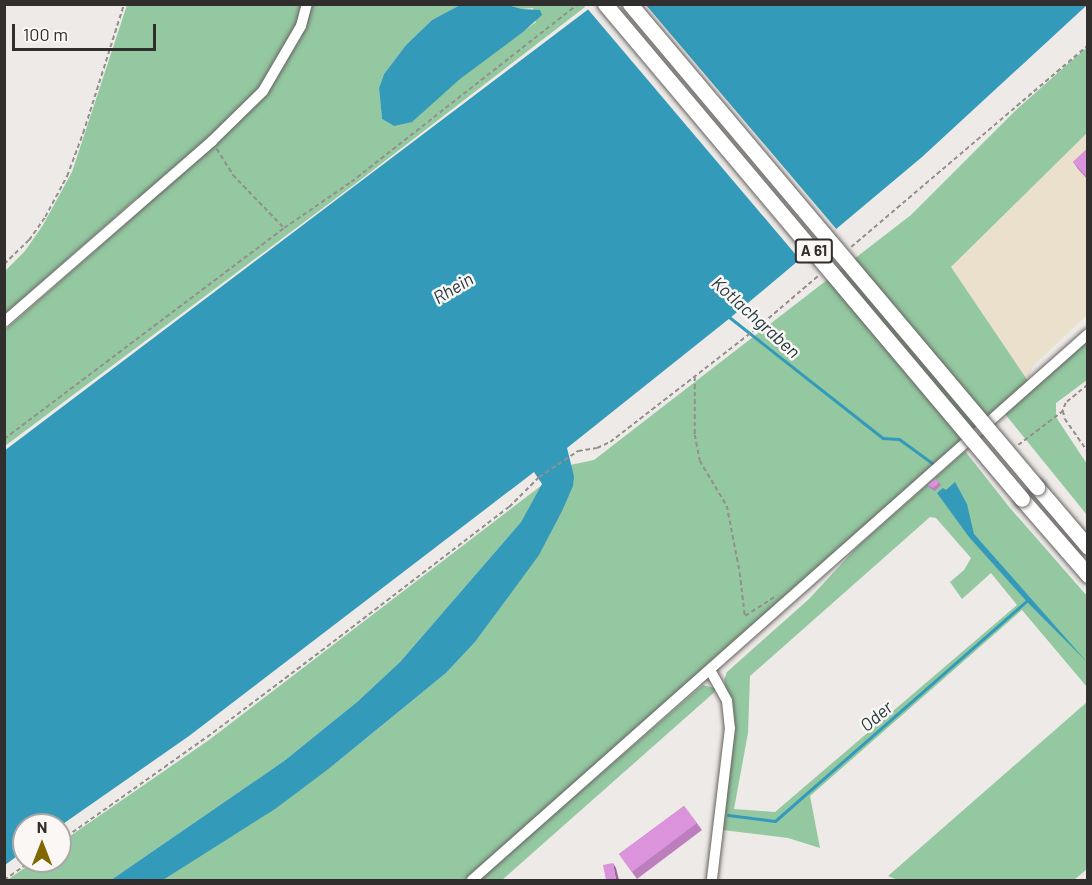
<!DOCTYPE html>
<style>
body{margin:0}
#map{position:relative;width:1092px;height:885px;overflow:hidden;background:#eeeae7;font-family:Barlow,sans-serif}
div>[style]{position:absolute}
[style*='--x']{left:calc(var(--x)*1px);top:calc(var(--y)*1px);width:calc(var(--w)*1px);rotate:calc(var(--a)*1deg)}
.industrial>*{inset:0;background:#ebe0cb}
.green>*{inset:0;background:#94c8a1}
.water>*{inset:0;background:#349ab9}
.pier>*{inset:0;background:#eeeae7}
.stream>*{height:3px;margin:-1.5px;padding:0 1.5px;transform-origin:1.5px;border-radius:1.5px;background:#349ab9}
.path>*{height:1.5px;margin-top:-0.75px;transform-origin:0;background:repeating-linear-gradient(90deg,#928f8d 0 4.5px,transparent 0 7.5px)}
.roads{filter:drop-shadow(0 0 2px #64615f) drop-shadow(0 0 2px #64615f)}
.minor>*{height:10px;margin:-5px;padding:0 5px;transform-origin:5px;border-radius:5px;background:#fff}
.highway>*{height:15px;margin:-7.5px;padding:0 7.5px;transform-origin:7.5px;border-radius:7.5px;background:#fff}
.bridges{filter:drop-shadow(0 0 2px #64615f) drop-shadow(0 0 2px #64615f)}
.highway-bridge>*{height:15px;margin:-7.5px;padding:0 7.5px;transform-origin:7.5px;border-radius:7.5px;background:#fff}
.wall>*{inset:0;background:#bc7ebc}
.shaded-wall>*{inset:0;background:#996799}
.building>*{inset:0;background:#db93db}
span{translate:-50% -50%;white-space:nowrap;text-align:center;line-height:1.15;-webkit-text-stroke:5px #fbf7f4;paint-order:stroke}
.shield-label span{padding:2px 4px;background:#fbf7f4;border:2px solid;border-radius:4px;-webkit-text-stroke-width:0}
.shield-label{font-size:15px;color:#312f2e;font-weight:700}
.water-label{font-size:18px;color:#233941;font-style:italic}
.frame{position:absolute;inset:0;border:6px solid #312f2e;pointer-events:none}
.north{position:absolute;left:12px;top:813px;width:60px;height:60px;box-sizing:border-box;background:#fbf7f4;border:2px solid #aaa7a5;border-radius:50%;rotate:0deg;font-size:16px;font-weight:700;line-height:24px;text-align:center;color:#312f2e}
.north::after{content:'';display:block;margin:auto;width:21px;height:27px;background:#806700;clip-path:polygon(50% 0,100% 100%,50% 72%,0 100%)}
.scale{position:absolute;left:12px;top:24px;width:144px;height:27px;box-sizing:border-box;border:3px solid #312f2e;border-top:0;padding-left:8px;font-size:18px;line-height:21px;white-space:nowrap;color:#312f2e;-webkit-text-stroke:4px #fbf7f4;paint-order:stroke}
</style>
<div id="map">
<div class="industrial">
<i style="clip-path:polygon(1087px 133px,1087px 315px,1033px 366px,1028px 381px,951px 267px)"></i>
</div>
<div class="green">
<i style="clip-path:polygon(584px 4px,585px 7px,355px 184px,5px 446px,5px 330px,139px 212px,138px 197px,5px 314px,5px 271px,25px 251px,43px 225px,72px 172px,127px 5px,460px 5px,432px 20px,406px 45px,384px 74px,379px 88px,382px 119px,394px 126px,536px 22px,533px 8px,522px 9px,508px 5px)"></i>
<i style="clip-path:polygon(1087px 47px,1087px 133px,951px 267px,1028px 381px,465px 880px,163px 880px,331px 767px,446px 673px,475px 642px,496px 613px,574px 476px,570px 465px,594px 460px,911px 215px,1016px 110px)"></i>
<i style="clip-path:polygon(1087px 340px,1087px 380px,1056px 403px,1056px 417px,1087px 464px,1087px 515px,1005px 414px)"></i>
<i style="clip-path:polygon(evenodd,965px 451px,1010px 508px,1087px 596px,1087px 687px,1022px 610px,810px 796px,820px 848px,788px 838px,722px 830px,727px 693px,724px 680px,727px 672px,809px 599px,857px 547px,965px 451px,930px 517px,936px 518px,971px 558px,964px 570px,950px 582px,962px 599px,991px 573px,1017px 605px,775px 812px,734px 809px,748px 733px,750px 676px,930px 517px)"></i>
<i style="clip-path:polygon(542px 485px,521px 522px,400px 662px,357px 702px,284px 761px,111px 880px,7px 880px,35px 861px,60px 861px,60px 843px,209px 740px)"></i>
<i style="clip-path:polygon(703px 685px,718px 689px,502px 880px,478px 880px)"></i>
<i style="clip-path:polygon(1087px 702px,1087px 869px,1074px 880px,898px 880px,888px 876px)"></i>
</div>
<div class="water">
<i style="clip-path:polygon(460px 5px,508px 5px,522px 9px,540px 10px,542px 15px,523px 32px,460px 79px,412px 122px,394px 126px,382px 119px,379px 88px,384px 74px,406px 45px,432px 20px)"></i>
<i style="clip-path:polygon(594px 5px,1087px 5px,922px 157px,730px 318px,567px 448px,574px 476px,573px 486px,562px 511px,539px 555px,475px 642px,446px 673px,331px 767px,275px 809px,163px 880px,111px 880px,284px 761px,357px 702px,400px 662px,521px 522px,542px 484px,534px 472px,189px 736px,60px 826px,24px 825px,24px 851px,5px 865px,4px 451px)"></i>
<i style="clip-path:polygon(955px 482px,967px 504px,974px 534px,1087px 662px,1029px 604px,969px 537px,937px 493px,943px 488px,946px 490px)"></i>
</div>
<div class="pier">
<i style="clip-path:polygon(589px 4px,646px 5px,838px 231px,802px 262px,586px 7px)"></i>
</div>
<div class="stream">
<i style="--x:729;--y:317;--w:196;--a:38.2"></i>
<i style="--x:883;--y:438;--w:16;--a:4"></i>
<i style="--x:899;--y:439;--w:41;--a:36"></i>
<i style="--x:728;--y:815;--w:47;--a:7.3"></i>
<i style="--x:775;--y:821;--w:337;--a:-41.2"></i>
</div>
<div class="path">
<i style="--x:217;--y:149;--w:31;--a:58"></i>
<i style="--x:233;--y:175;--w:72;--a:46.1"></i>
<i style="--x:851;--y:247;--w:311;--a:-40.4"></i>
<i style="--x:4;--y:264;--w:35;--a:-44"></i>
<i style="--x:29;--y:240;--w:28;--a:-55"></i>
<i style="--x:45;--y:217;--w:47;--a:-61.8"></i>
<i style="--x:67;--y:176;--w:46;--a:-69.6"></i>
<i style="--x:83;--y:133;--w:135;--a:-72.4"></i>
<i style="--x:695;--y:377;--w:58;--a:90"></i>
<i style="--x:695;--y:435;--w:26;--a:79"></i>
<i style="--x:700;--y:461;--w:52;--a:59"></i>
<i style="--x:727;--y:506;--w:68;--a:79"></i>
<i style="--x:740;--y:573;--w:43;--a:83.4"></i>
<i style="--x:745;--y:616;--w:38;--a:-33"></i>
<i style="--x:1088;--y:385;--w:28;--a:141"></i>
<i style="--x:1066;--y:403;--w:9;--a:111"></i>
<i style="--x:1063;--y:411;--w:8;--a:76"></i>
<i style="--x:1065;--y:419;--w:40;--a:55.1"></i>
<i style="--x:4;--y:439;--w:351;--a:-37"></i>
<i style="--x:284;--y:228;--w:81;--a:-34.5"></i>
<i style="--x:351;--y:182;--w:288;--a:-38.1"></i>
<i style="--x:1018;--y:445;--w:56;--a:-37.1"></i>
<i style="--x:60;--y:841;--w:180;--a:-35.3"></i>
<i style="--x:207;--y:737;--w:143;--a:-37"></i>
<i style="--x:321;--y:651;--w:237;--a:-37.5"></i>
<i style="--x:509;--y:507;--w:42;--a:-45"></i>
<i style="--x:539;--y:477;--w:47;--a:-33.7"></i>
<i style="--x:578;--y:451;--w:19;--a:-9"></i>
<i style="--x:597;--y:448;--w:14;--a:-25"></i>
<i style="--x:610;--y:442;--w:186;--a:-37.8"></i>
<i style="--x:757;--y:328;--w:80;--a:-40.4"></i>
<i style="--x:4;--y:880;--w:33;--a:-35"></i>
</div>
<div class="roads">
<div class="minor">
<i style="--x:4;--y:322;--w:276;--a:-41"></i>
<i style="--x:212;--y:141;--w:71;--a:-44.4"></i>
<i style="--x:263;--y:91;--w:75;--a:-59.7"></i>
<i style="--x:301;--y:26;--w:23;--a:-75"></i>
<i style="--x:710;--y:670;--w:35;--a:61"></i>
<i style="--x:727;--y:701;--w:27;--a:84"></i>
<i style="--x:730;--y:728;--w:153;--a:96.8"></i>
<i style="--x:472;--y:880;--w:823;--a:-41.55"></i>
</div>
<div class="highway">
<i style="--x:1037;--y:487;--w:79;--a:49.6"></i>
<i style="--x:1022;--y:499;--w:101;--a:49"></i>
</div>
</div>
<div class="bridges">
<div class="highway-bridge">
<i style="--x:605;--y:4;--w:647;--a:49.89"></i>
<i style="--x:630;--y:4;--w:632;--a:49.88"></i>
</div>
</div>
<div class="wall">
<i style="clip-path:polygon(1088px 148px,1088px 180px,1078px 169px,1073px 162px)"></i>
<i style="clip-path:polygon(936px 479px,941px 485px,935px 491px,930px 488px,928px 485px)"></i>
<i style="clip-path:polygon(684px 806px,702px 830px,637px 879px,619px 854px)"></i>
</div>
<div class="shaded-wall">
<i style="clip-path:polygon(613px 863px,616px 868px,619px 880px,616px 880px)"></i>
</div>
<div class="building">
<i style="clip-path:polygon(1088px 148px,1088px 178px,1073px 162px)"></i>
<i style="clip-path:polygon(936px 479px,939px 483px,933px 488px,928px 485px)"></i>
<i style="clip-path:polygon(684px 806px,697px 823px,632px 872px,619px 854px)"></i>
<i style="clip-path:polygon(613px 863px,616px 880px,606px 880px,603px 865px)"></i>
</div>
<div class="shield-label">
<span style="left:814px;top:251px">A 61</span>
</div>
<div class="water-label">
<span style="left:453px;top:288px;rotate:-31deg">Rhein</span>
<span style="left:756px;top:317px;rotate:42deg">Kotlachgraben</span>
<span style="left:876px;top:716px;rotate:-41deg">Oder</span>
</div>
<div class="frame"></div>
<div class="north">N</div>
<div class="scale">100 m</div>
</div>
